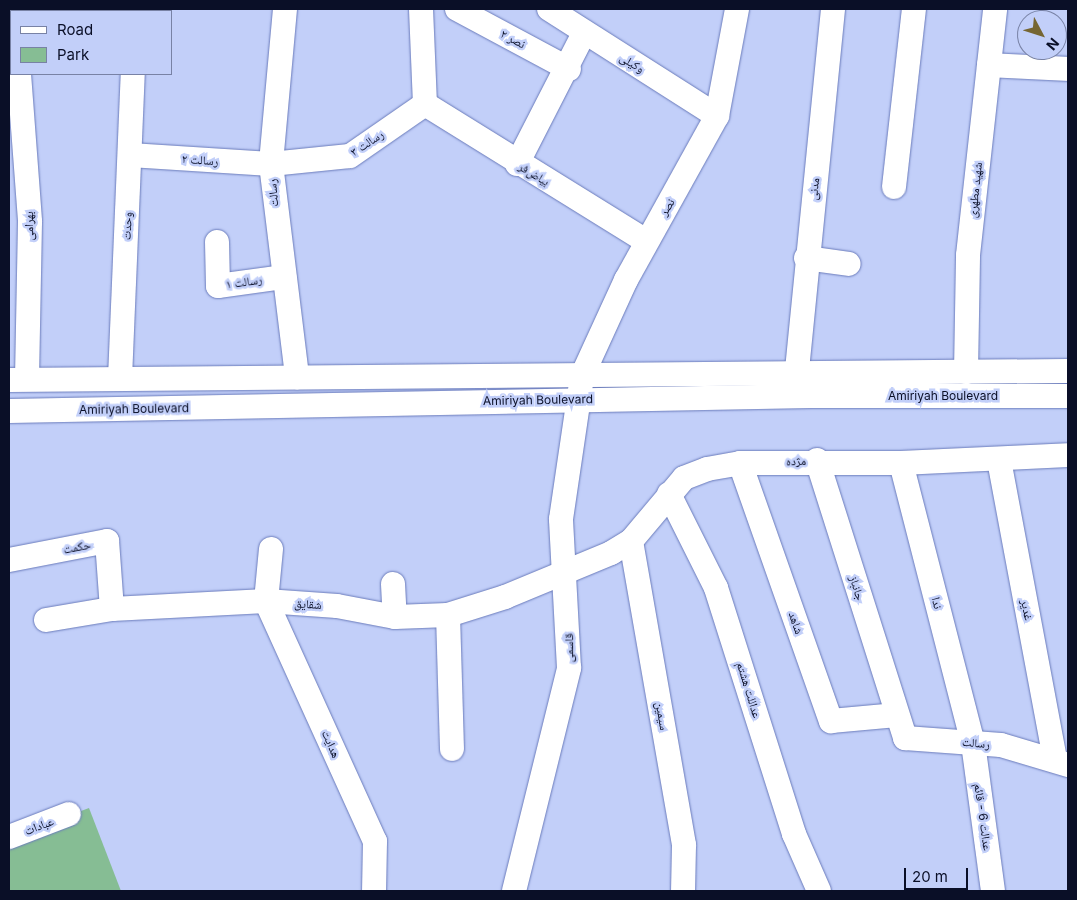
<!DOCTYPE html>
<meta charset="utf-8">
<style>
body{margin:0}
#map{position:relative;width:1077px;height:900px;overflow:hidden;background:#c2cff9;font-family:Inter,"Noto Naskh Arabic",sans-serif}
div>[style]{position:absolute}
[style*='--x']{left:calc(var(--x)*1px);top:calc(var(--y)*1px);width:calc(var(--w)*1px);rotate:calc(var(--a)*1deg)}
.green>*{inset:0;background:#86bd94}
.roads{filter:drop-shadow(0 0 1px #6a7bbb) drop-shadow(0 0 1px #6a7bbb)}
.minor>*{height:24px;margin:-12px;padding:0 12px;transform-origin:12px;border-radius:12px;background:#fff}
span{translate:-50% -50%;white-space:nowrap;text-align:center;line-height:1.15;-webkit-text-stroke:5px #c2cff9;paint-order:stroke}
.street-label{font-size:12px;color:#0a0f27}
.frame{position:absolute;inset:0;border:10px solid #0a0f27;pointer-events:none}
.legend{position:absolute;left:10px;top:10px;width:162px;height:65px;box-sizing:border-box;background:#c2cff9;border:1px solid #7882a5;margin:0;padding:6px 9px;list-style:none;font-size:15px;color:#0a0f27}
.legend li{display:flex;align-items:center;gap:10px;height:25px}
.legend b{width:25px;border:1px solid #7882a5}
.north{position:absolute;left:1017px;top:10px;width:50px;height:50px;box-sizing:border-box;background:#c2cff9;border:1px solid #7882a5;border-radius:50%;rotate:130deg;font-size:14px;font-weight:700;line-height:20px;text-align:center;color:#0a0f27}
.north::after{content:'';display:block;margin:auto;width:18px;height:22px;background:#766633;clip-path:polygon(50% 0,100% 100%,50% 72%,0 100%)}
.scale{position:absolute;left:904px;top:868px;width:64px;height:22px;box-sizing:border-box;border:2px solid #0a0f27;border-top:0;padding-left:6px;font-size:15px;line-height:18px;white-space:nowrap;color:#0a0f27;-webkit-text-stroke:4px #c2cff9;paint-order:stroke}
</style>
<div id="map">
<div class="green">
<i style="clip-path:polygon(89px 808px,121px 891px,9px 891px,9px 838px)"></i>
</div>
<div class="roads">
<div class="minor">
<i style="--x:12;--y:9;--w:2;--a:90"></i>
<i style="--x:285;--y:9;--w:156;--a:95.2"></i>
<i style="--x:271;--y:164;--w:215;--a:83"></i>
<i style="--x:421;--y:9;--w:95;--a:87.6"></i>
<i style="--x:457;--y:9;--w:127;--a:28.2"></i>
<i style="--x:549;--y:9;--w:199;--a:32.5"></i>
<i style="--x:135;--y:11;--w:2;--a:-90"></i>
<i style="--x:989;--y:65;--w:79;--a:2.9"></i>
<i style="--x:19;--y:74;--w:148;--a:85.7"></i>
<i style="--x:30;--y:222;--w:157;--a:91.1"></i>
<i style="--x:425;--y:104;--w:260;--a:31.8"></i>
<i style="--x:130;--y:155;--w:141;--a:3.7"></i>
<i style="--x:271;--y:164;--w:79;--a:-5.8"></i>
<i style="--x:350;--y:156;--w:91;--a:-34.7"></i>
<i style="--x:517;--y:164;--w:147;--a:-62.9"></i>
<i style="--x:894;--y:187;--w:179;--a:-83.6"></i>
<i style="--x:217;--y:242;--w:44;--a:88.7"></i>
<i style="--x:218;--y:286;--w:67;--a:-7.8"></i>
<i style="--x:806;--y:258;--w:43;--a:7.9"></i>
<i style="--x:797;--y:370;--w:363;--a:-84.3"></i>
<i style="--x:966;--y:372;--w:117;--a:-89"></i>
<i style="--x:968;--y:255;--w:247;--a:-83.7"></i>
<i style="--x:120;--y:378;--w:304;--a:-87.6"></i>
<i style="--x:9;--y:380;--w:1059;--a:-0.49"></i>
<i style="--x:9;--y:411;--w:802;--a:-1.07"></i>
<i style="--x:811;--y:396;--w:257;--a:0"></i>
<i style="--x:817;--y:460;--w:292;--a:72.4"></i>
<i style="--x:905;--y:738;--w:96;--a:4.2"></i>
<i style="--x:1001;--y:745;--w:70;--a:16.6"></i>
<i style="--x:999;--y:460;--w:305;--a:79.4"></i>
<i style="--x:740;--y:463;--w:274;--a:70.6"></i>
<i style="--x:831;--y:721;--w:66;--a:-5.2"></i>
<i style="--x:901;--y:463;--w:289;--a:75.6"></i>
<i style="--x:973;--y:743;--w:149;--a:82.3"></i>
<i style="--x:669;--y:494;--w:105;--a:63.4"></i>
<i style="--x:716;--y:588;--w:258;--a:72.4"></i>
<i style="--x:794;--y:834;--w:62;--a:66.3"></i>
<i style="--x:631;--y:541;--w:309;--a:80.1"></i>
<i style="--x:684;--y:845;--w:46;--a:91.2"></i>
<i style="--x:271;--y:549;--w:52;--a:95.5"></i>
<i style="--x:266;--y:601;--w:264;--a:65.6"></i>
<i style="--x:375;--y:841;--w:50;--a:91.1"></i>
<i style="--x:9;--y:560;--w:100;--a:-11"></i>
<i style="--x:107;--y:541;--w:68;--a:85.8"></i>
<i style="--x:393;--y:584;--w:33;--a:87"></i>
<i style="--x:448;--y:615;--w:134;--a:88.3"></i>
<i style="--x:46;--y:620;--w:67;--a:-9.5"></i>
<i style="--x:112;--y:609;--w:154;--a:-3"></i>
<i style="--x:266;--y:601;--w:71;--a:4"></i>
<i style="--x:337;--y:606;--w:59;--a:10.7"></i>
<i style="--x:395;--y:617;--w:53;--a:-2.2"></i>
<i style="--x:448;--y:615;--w:60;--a:-17.5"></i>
<i style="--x:505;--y:597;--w:115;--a:-22.5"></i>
<i style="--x:611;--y:553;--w:23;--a:-31"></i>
<i style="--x:631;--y:541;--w:82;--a:-49.9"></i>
<i style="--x:684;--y:478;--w:25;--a:-21"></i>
<i style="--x:707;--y:469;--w:34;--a:-10"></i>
<i style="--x:740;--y:463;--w:161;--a:0"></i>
<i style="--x:901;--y:463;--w:167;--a:-2.7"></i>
<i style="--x:9;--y:837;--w:64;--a:-21"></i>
<i style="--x:514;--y:891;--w:230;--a:-76.1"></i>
<i style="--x:569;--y:668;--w:149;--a:-93.1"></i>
<i style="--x:561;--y:519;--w:145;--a:-81.6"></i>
<i style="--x:582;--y:376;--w:106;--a:-65.4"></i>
<i style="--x:626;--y:280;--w:188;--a:-61"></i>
<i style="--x:717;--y:116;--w:109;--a:-79.4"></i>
</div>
</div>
<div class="street-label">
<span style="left:513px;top:39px;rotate:28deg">نصر ۲</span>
<span style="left:632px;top:63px;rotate:32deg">وکیلی</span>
<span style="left:367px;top:143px;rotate:-33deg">رسالت ۳</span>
<span style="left:200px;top:160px;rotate:4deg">رسالت ۲</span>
<span style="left:534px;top:174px;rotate:31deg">بیاض‌فر</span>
<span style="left:814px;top:189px;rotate:-83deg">مدنی</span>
<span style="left:975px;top:190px;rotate:-84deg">شهید مطهری</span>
<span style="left:273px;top:193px;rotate:-95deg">رسالت</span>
<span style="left:667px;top:207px;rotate:-58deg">نصر</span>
<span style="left:29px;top:226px;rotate:-91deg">بهرامی</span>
<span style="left:127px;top:226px;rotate:-88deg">وحدت</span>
<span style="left:244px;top:282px;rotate:-8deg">رسالت ۱</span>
<span style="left:943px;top:396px">Amiriyah Boulevard</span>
<span style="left:538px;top:400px;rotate:-1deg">Amiriyah Boulevard</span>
<span style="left:134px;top:409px;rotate:-1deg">Amiriyah Boulevard</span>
<span style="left:796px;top:461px;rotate:-2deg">مژده</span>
<span style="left:77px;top:547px;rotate:-11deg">حکمت</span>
<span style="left:857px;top:588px;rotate:73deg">جانباز</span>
<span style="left:937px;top:603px;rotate:76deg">ندا</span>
<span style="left:308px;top:604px;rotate:4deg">شقایق</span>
<span style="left:1027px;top:610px;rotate:79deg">غدیر</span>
<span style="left:796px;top:623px;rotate:71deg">شاهد</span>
<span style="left:569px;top:648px;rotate:-90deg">قاسمی</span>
<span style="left:749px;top:690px;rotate:73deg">عداللت هشتم</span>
<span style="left:662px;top:716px;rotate:80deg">سیمین</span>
<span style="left:976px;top:743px;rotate:5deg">رسالت</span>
<span style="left:331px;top:744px;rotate:66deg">هدایت</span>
<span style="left:983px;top:817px;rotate:82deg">عدالت 6 - قائم</span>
<span style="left:39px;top:826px;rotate:-21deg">عبادات</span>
</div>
<div class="frame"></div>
<ul class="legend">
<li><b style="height:6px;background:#fff"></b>Road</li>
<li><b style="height:14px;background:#86bd94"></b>Park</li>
</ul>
<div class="north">N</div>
<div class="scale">20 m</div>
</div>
